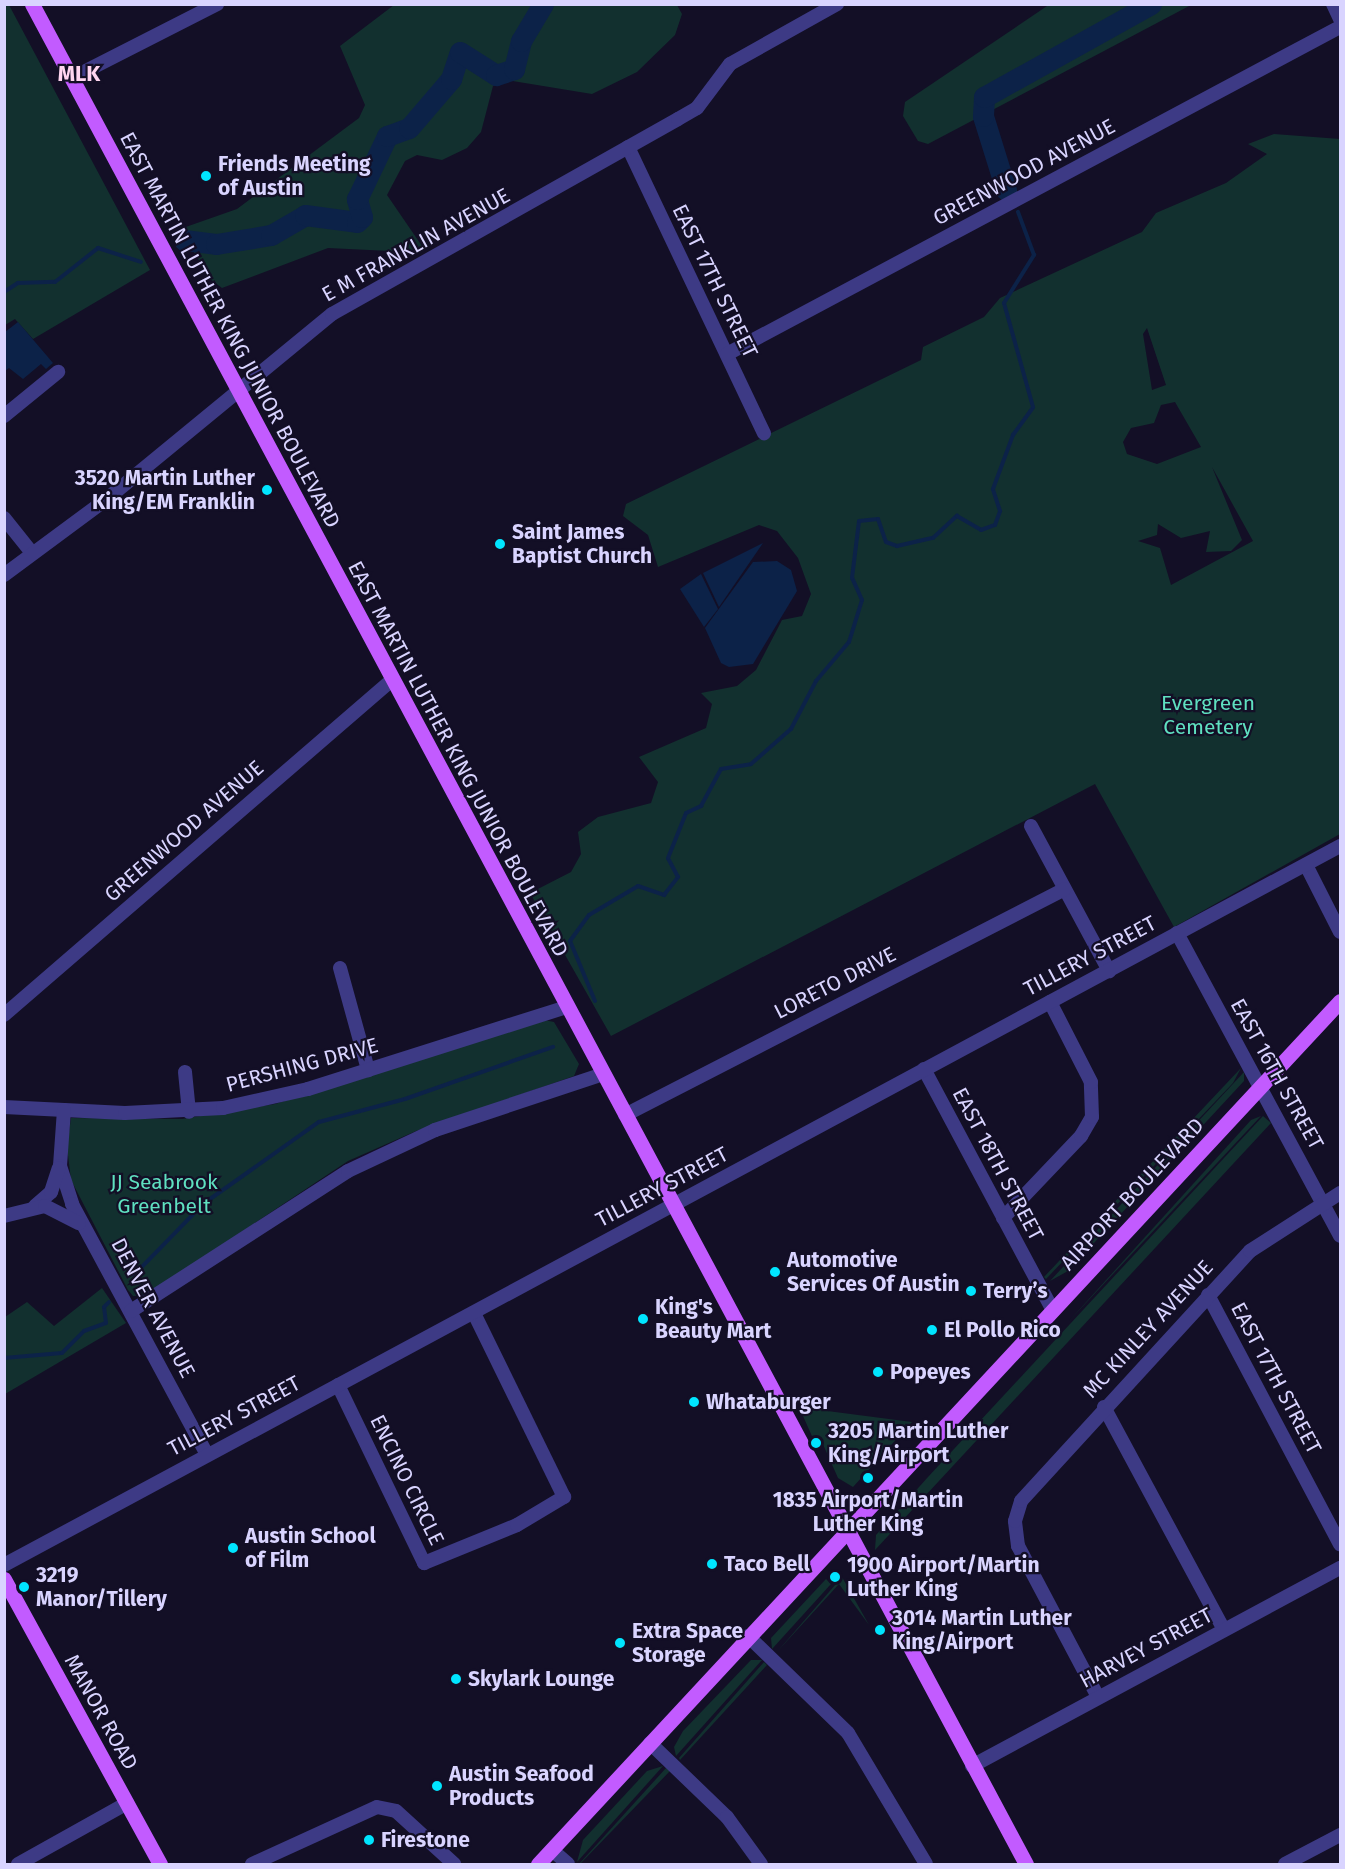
<!DOCTYPE html>
<meta charset="utf-8">
<style>
body{margin:0}
#map{position:relative;width:1345px;height:1869px;overflow:hidden;background:#130f26;font-family:"Fira Sans",sans-serif}
div>[style]{position:absolute}
[style*='--x']{left:calc(var(--x)*1px);top:calc(var(--y)*1px);width:calc(var(--w)*1px);rotate:calc(var(--a)*1deg)}
.green>*{inset:0;background:#12302f}
.water>*{inset:0;background:#0c2248}
.stream>*{height:4px;margin:-2px;padding:0 2px;transform-origin:2px;border-radius:2px;background:#0c2248}
.river>*{height:21px;margin:-10.5px;padding:0 10.5px;transform-origin:10.5px;border-radius:10.5px;background:#0c2248}
.minor>*{height:14px;margin:-7px;padding:0 7px;transform-origin:7px;border-radius:7px;background:#3d3a85}
.major>*{height:15px;margin:-7.5px;padding:0 7.5px;transform-origin:7.5px;border-radius:7.5px;background:#c25bff}
.dots>*{width:16px;height:16px;translate:-50% -50%;box-sizing:border-box;border:3px solid #130f26;border-radius:50%}
span{translate:-50% -50%;white-space:nowrap;text-align:center;line-height:1.15;-webkit-text-stroke:4.5px #130f26;paint-order:stroke}
.poi-label{font-size:21px;color:#d9d4ff;font-weight:700}
.left{translate:0 -50%;text-align:left}
.right{translate:-100% -50%;text-align:right}
.street-label{font-size:21px;color:#d9d4ff}
.park-label{font-size:21px;color:#5fe0c0}
.neighbourhood-label{font-size:22px;color:#ffd6f0;font-weight:700}
.frame{position:absolute;inset:0;border:6px solid #d9d4ff;pointer-events:none}
</style>
<div id="map">
<div class="green">
<i style="clip-path:polygon(1050px 4px,1191px 5px,928px 144px,918px 141px,903px 116px,905px 102px)"></i>
<i style="clip-path:polygon(9px 5px,150px 270px,33px 339px,15px 319px,5px 325px,4px 5px)"></i>
<i style="clip-path:polygon(677px 5px,682px 14px,675px 35px,637px 72px,592px 94px,506px 80px,493px 86px,481px 132px,467px 148px,442px 160px,417px 155px,405px 161px,387px 195px,424px 249px,405px 257px,390px 251px,328px 248px,222px 288px,210px 279px,180px 229px,237px 209px,359px 118px,365px 105px,340px 46px,394px 5px)"></i>
<i style="clip-path:polygon(evenodd,1274px 134px,1340px 139px,1340px 834px,1174px 927px,1095px 784px,611px 1036px,530px 893px,571px 872px,581px 854px,578px 832px,598px 817px,651px 803px,658px 782px,639px 757px,706px 728px,712px 704px,701px 693px,737px 686px,756px 670px,782px 620px,802px 616px,811px 594px,798px 558px,777px 531px,759px 525px,658px 567px,648px 535px,623px 516px,626px 504px,921px 360px,923px 347px,984px 317px,1000px 298px,1142px 232px,1156px 213px,1226px 183px,1267px 154px,1248px 144px,1274px 134px,1147px 328px,1166px 385px,1152px 390px,1143px 334px,1147px 328px,1274px 134px,1175px 402px,1201px 447px,1157px 464px,1127px 454px,1123px 442px,1131px 428px,1154px 423px,1161px 405px,1175px 402px,1274px 134px,1212px 467px,1253px 541px,1171px 585px,1160px 548px,1138px 541px,1157px 535px,1158px 524px,1181px 538px,1210px 531px,1206px 552px,1231px 551px,1242px 540px,1212px 467px)"></i>
<i style="clip-path:polygon(544px 1020px,554px 1022px,579px 1064px,574px 1076px,416px 1131px,348px 1161px,145px 1296px,133px 1296px,128px 1290px,71px 1180px,67px 1147px,71px 1118px,182px 1119px,275px 1104px)"></i>
<i style="clip-path:polygon(1241px 1068px,1233px 1083px,1046px 1279px,1044px 1277px)"></i>
<i style="clip-path:polygon(1244px 1072px,1244px 1081px,1068px 1271px,1050px 1281px)"></i>
<i style="clip-path:polygon(1261px 1116px,1069px 1321px,1251px 1120px)"></i>
<i style="clip-path:polygon(1263px 1116px,1271px 1123px,875px 1550px,876px 1535px,928px 1477px)"></i>
<i style="clip-path:polygon(102px 1288px,126px 1323px,5px 1394px,5px 1317px,27px 1302px,54px 1326px)"></i>
<i style="clip-path:polygon(809px 1404px,812px 1409px,912px 1422px,853px 1487px,838px 1478px,821px 1440px,815px 1443px,803px 1416px)"></i>
<i style="clip-path:polygon(842px 1577px,869px 1625px,839px 1584px,776px 1653px)"></i>
<i style="clip-path:polygon(826px 1579px,831px 1584px,772px 1649px,771px 1638px)"></i>
<i style="clip-path:polygon(751px 1660px,762px 1660px,676px 1756px,674px 1747px,683px 1731px)"></i>
<i style="clip-path:polygon(764px 1662px,767px 1665px,680px 1760px,679px 1758px)"></i>
<i style="clip-path:polygon(663px 1766px,577px 1862px,583px 1840px,647px 1771px)"></i>
<i style="clip-path:polygon(666px 1768px,670px 1771px,580px 1864px,579px 1864px)"></i>
</div>
<div class="water">
<i style="clip-path:polygon(18px 322px,53px 363px,46px 369px,41px 364px,23px 379px,9px 368px,5px 371px,5px 332px)"></i>
<i style="clip-path:polygon(763px 543px,719px 607px,703px 573px)"></i>
<i style="clip-path:polygon(777px 561px,791px 570px,797px 591px,753px 664px,729px 667px,721px 663px,705px 628px,753px 562px)"></i>
<i style="clip-path:polygon(701px 574px,718px 609px,704px 627px,680px 589px)"></i>
</div>
<div class="stream">
<i style="--x:4;--y:292;--w:17;--a:-33"></i>
<i style="--x:18;--y:283;--w:37;--a:-2"></i>
<i style="--x:55;--y:282;--w:55;--a:-38.3"></i>
<i style="--x:98;--y:248;--w:45;--a:18"></i>
<i style="--x:595;--y:1001;--w:65;--a:-112.6"></i>
<i style="--x:570;--y:941;--w:32;--a:-54"></i>
<i style="--x:589;--y:915;--w:57;--a:-30.6"></i>
<i style="--x:638;--y:886;--w:28;--a:19"></i>
<i style="--x:664;--y:895;--w:23;--a:-52"></i>
<i style="--x:678;--y:877;--w:21;--a:-118"></i>
<i style="--x:668;--y:858;--w:48;--a:-68.2"></i>
<i style="--x:686;--y:813;--w:17;--a:-25"></i>
<i style="--x:701;--y:806;--w:42;--a:-61.6"></i>
<i style="--x:721;--y:769;--w:30;--a:-9"></i>
<i style="--x:751;--y:764;--w:53;--a:-41.2"></i>
<i style="--x:791;--y:729;--w:54;--a:-62.5"></i>
<i style="--x:816;--y:681;--w:51;--a:-49.8"></i>
<i style="--x:849;--y:642;--w:44;--a:-72.8"></i>
<i style="--x:862;--y:600;--w:24;--a:-114"></i>
<i style="--x:852;--y:578;--w:57;--a:-83"></i>
<i style="--x:859;--y:521;--w:19;--a:-6"></i>
<i style="--x:878;--y:519;--w:24;--a:71"></i>
<i style="--x:886;--y:542;--w:12;--a:20"></i>
<i style="--x:897;--y:546;--w:37;--a:-13"></i>
<i style="--x:933;--y:538;--w:33;--a:-43"></i>
<i style="--x:957;--y:516;--w:28;--a:30"></i>
<i style="--x:981;--y:530;--w:15;--a:-20"></i>
<i style="--x:995;--y:525;--w:15;--a:-70"></i>
<i style="--x:1000;--y:511;--w:23;--a:-108"></i>
<i style="--x:993;--y:489;--w:58;--a:-69.7"></i>
<i style="--x:1013;--y:435;--w:34;--a:-54"></i>
<i style="--x:1033;--y:407;--w:108;--a:-105.6"></i>
<i style="--x:1004;--y:303;--w:57;--a:-58"></i>
<i style="--x:1034;--y:255;--w:46;--a:-110.4"></i>
<i style="--x:134;--y:1275;--w:99;--a:-45.8"></i>
<i style="--x:203;--y:1204;--w:142;--a:-35.3"></i>
<i style="--x:319;--y:1122;--w:89;--a:-15"></i>
<i style="--x:405;--y:1099;--w:157;--a:-19.4"></i>
<i style="--x:4;--y:1358;--w:58;--a:-4.9"></i>
<i style="--x:62;--y:1353;--w:31;--a:-45"></i>
<i style="--x:84;--y:1331;--w:23;--a:-20"></i>
<i style="--x:106;--y:1323;--w:16;--a:-97"></i>
<i style="--x:104;--y:1307;--w:7;--a:-45"></i>
</div>
<div class="river">
<i style="--x:1006;--y:190;--w:77;--a:-107.3"></i>
<i style="--x:983;--y:116;--w:19;--a:-87"></i>
<i style="--x:984;--y:97;--w:191;--a:-29.1"></i>
<i style="--x:184;--y:240;--w:32;--a:7"></i>
<i style="--x:216;--y:244;--w:56;--a:-9.3"></i>
<i style="--x:271;--y:235;--w:39;--a:-30"></i>
<i style="--x:305;--y:215;--w:52;--a:7.7"></i>
<i style="--x:357;--y:222;--w:7;--a:-45"></i>
<i style="--x:362;--y:217;--w:19;--a:-106"></i>
<i style="--x:357;--y:199;--w:70;--a:-64.5"></i>
<i style="--x:387;--y:136;--w:23;--a:-20"></i>
<i style="--x:409;--y:128;--w:65;--a:-49.4"></i>
<i style="--x:451;--y:79;--w:28;--a:-72"></i>
<i style="--x:460;--y:52;--w:43;--a:32.6"></i>
<i style="--x:496;--y:75;--w:19;--a:-18"></i>
<i style="--x:514;--y:69;--w:29;--a:-76"></i>
<i style="--x:521;--y:41;--w:43;--a:-59.3"></i>
</div>
<div class="minor">
<i style="--x:1333;--y:4;--w:17;--a:65"></i>
<i style="--x:72;--y:78;--w:163;--a:-27"></i>
<i style="--x:628;--y:147;--w:317;--a:64.6"></i>
<i style="--x:727;--y:354;--w:695;--a:-28.08"></i>
<i style="--x:4;--y:416;--w:70;--a:-39.2"></i>
<i style="--x:4;--y:518;--w:45;--a:51.3"></i>
<i style="--x:4;--y:575;--w:129;--a:-36.5"></i>
<i style="--x:108;--y:498;--w:290;--a:-39.4"></i>
<i style="--x:332;--y:314;--w:397;--a:-29.4"></i>
<i style="--x:678;--y:119;--w:22;--a:-30"></i>
<i style="--x:697;--y:108;--w:55;--a:-53.1"></i>
<i style="--x:730;--y:64;--w:123;--a:-29.3"></i>
<i style="--x:1031;--y:826;--w:165;--a:61.7"></i>
<i style="--x:1306;--y:865;--w:75;--a:63.1"></i>
<i style="--x:1177;--y:933;--w:344;--a:61.7"></i>
<i style="--x:340;--y:968;--w:106;--a:74.6"></i>
<i style="--x:4;--y:1015;--w:514;--a:-40.82"></i>
<i style="--x:924;--y:1069;--w:274;--a:61.9"></i>
<i style="--x:185;--y:1072;--w:40;--a:84.3"></i>
<i style="--x:4;--y:1107;--w:121;--a:2.8"></i>
<i style="--x:125;--y:1113;--w:98;--a:-2.9"></i>
<i style="--x:223;--y:1108;--w:87;--a:-12.6"></i>
<i style="--x:308;--y:1089;--w:271;--a:-17.6"></i>
<i style="--x:64;--y:1110;--w:56;--a:94.1"></i>
<i style="--x:60;--y:1166;--w:40;--a:72"></i>
<i style="--x:72;--y:1204;--w:285;--a:61.7"></i>
<i style="--x:625;--y:1115;--w:494;--a:-27.2"></i>
<i style="--x:35;--y:1206;--w:21;--a:-41"></i>
<i style="--x:51;--y:1192;--w:25;--a:-72"></i>
<i style="--x:4;--y:1216;--w:42;--a:-13.7"></i>
<i style="--x:45;--y:1206;--w:38;--a:27"></i>
<i style="--x:1003;--y:1218;--w:113;--a:-46.4"></i>
<i style="--x:1081;--y:1136;--w:22;--a:-60"></i>
<i style="--x:1092;--y:1117;--w:35;--a:-92"></i>
<i style="--x:1091;--y:1082;--w:90;--a:-117.1"></i>
<i style="--x:1208;--y:1295;--w:282;--a:62.1"></i>
<i style="--x:131;--y:1311;--w:258;--a:-32.8"></i>
<i style="--x:348;--y:1171;--w:96;--a:-25.2"></i>
<i style="--x:435;--y:1130;--w:177;--a:-18.4"></i>
<i style="--x:338;--y:1385;--w:198;--a:64.2"></i>
<i style="--x:424;--y:1563;--w:100;--a:-22.2"></i>
<i style="--x:517;--y:1525;--w:55;--a:-30.8"></i>
<i style="--x:564;--y:1497;--w:205;--a:-116.1"></i>
<i style="--x:1104;--y:1407;--w:253;--a:61.7"></i>
<i style="--x:4;--y:1565;--w:1517;--a:-28.29"></i>
<i style="--x:748;--y:1636;--w:139;--a:44.1"></i>
<i style="--x:848;--y:1733;--w:152;--a:59.2"></i>
<i style="--x:1098;--y:1697;--w:171;--a:-117.9"></i>
<i style="--x:1018;--y:1546;--w:25;--a:-97"></i>
<i style="--x:1015;--y:1521;--w:21;--a:-73"></i>
<i style="--x:1021;--y:1501;--w:339;--a:-47.5"></i>
<i style="--x:1250;--y:1251;--w:107;--a:-32.8"></i>
<i style="--x:650;--y:1743;--w:107;--a:43.9"></i>
<i style="--x:727;--y:1817;--w:58;--a:54.1"></i>
<i style="--x:972;--y:1766;--w:418;--a:-28.3"></i>
<i style="--x:552;--y:1850;--w:21;--a:41"></i>
<i style="--x:18;--y:1864;--w:125;--a:-29.2"></i>
<i style="--x:252;--y:1864;--w:137;--a:-24.5"></i>
<i style="--x:377;--y:1807;--w:19;--a:12"></i>
<i style="--x:396;--y:1811;--w:79;--a:42.4"></i>
<i style="--x:1285;--y:1864;--w:62;--a:-27.8"></i>
</div>
<div class="major">
<i style="--x:32;--y:4;--w:2109;--a:61.88"></i>
<i style="--x:4;--y:1579;--w:325;--a:61.3"></i>
<i style="--x:538;--y:1864;--w:1178;--a:-47.1"></i>
</div>
<div class="dots">
<i style="left:206px;top:176px;background:#00e5ff"></i>
<i style="left:267px;top:490px;background:#00e5ff"></i>
<i style="left:500px;top:544px;background:#00e5ff"></i>
<i style="left:775px;top:1272px;background:#00e5ff"></i>
<i style="left:971px;top:1291px;background:#00e5ff"></i>
<i style="left:643px;top:1319px;background:#00e5ff"></i>
<i style="left:932px;top:1330px;background:#00e5ff"></i>
<i style="left:878px;top:1372px;background:#00e5ff"></i>
<i style="left:694px;top:1402px;background:#00e5ff"></i>
<i style="left:816px;top:1443px;background:#00e5ff"></i>
<i style="left:868px;top:1478px;background:#00e5ff"></i>
<i style="left:233px;top:1548px;background:#00e5ff"></i>
<i style="left:712px;top:1564px;background:#00e5ff"></i>
<i style="left:835px;top:1577px;background:#00e5ff"></i>
<i style="left:24px;top:1587px;background:#00e5ff"></i>
<i style="left:880px;top:1630px;background:#00e5ff"></i>
<i style="left:620px;top:1643px;background:#00e5ff"></i>
<i style="left:456px;top:1679px;background:#00e5ff"></i>
<i style="left:437px;top:1786px;background:#00e5ff"></i>
<i style="left:369px;top:1840px;background:#00e5ff"></i>
</div>
<div class="poi-label">
<span class="left" style="left:218px;top:176px">Friends Meeting<br>of Austin</span>
<span class="right" style="left:255px;top:490px">3520 Martin Luther<br>King/EM Franklin</span>
<span class="left" style="left:512px;top:544px">Saint James<br>Baptist Church</span>
<span class="left" style="left:787px;top:1272px">Automotive<br>Services Of Austin</span>
<span class="left" style="left:983px;top:1291px">Terry’s</span>
<span class="left" style="left:655px;top:1319px">King's<br>Beauty Mart</span>
<span class="left" style="left:944px;top:1330px">El Pollo Rico</span>
<span class="left" style="left:890px;top:1372px">Popeyes</span>
<span class="left" style="left:706px;top:1402px">Whataburger</span>
<span class="left" style="left:828px;top:1443px">3205 Martin Luther<br>King/Airport</span>
<span style="left:868px;top:1512px">1835 Airport/Martin<br>Luther King</span>
<span class="left" style="left:245px;top:1548px">Austin School<br>of Film</span>
<span class="left" style="left:724px;top:1564px">Taco Bell</span>
<span class="left" style="left:847px;top:1577px">1900 Airport/Martin<br>Luther King</span>
<span class="left" style="left:36px;top:1587px">3219<br>Manor/Tillery</span>
<span class="left" style="left:892px;top:1630px">3014 Martin Luther<br>King/Airport</span>
<span class="left" style="left:632px;top:1643px">Extra Space<br>Storage</span>
<span class="left" style="left:468px;top:1679px">Skylark Lounge</span>
<span class="left" style="left:449px;top:1786px">Austin Seafood<br>Products</span>
<span class="left" style="left:381px;top:1840px">Firestone</span>
</div>
<div class="street-label">
<span style="left:1024px;top:172px;rotate:-28deg">GREENWOOD AVENUE</span>
<span style="left:416px;top:245px;rotate:-29deg">E M FRANKLIN AVENUE</span>
<span style="left:715px;top:281px;rotate:64deg">EAST 17TH STREET</span>
<span style="left:230px;top:330px;rotate:62deg">EAST MARTIN LUTHER KING JUNIOR BOULEVARD</span>
<span style="left:458px;top:759px;rotate:62deg">EAST MARTIN LUTHER KING JUNIOR BOULEVARD</span>
<span style="left:184px;top:831px;rotate:-41deg">GREENWOOD AVENUE</span>
<span style="left:1090px;top:956px;rotate:-28deg">TILLERY STREET</span>
<span style="left:835px;top:983px;rotate:-27deg">LORETO DRIVE</span>
<span style="left:302px;top:1065px;rotate:-15deg">PERSHING DRIVE</span>
<span style="left:1277px;top:1074px;rotate:61deg">EAST 16TH STREET</span>
<span style="left:998px;top:1164px;rotate:62deg">EAST 18TH STREET</span>
<span style="left:662px;top:1187px;rotate:-28deg">TILLERY STREET</span>
<span style="left:1132px;top:1194px;rotate:-47deg">AIRPORT BOULEVARD</span>
<span style="left:153px;top:1308px;rotate:62deg">DENVER AVENUE</span>
<span style="left:1148px;top:1329px;rotate:-47deg">MC KINLEY AVENUE</span>
<span style="left:1276px;top:1378px;rotate:62deg">EAST 17TH STREET</span>
<span style="left:234px;top:1416px;rotate:-28deg">TILLERY STREET</span>
<span style="left:407px;top:1480px;rotate:64deg">ENCINO CIRCLE</span>
<span style="left:1146px;top:1648px;rotate:-28deg">HARVEY STREET</span>
<span style="left:101px;top:1712px;rotate:61deg">MANOR ROAD</span>
</div>
<div class="park-label">
<span style="left:1208px;top:715px">Evergreen<br>Cemetery</span>
<span style="left:164px;top:1194px">JJ Seabrook<br>Greenbelt</span>
</div>
<div class="neighbourhood-label">
<span style="left:79px;top:74px">MLK</span>
</div>
<div class="frame"></div>
</div>
